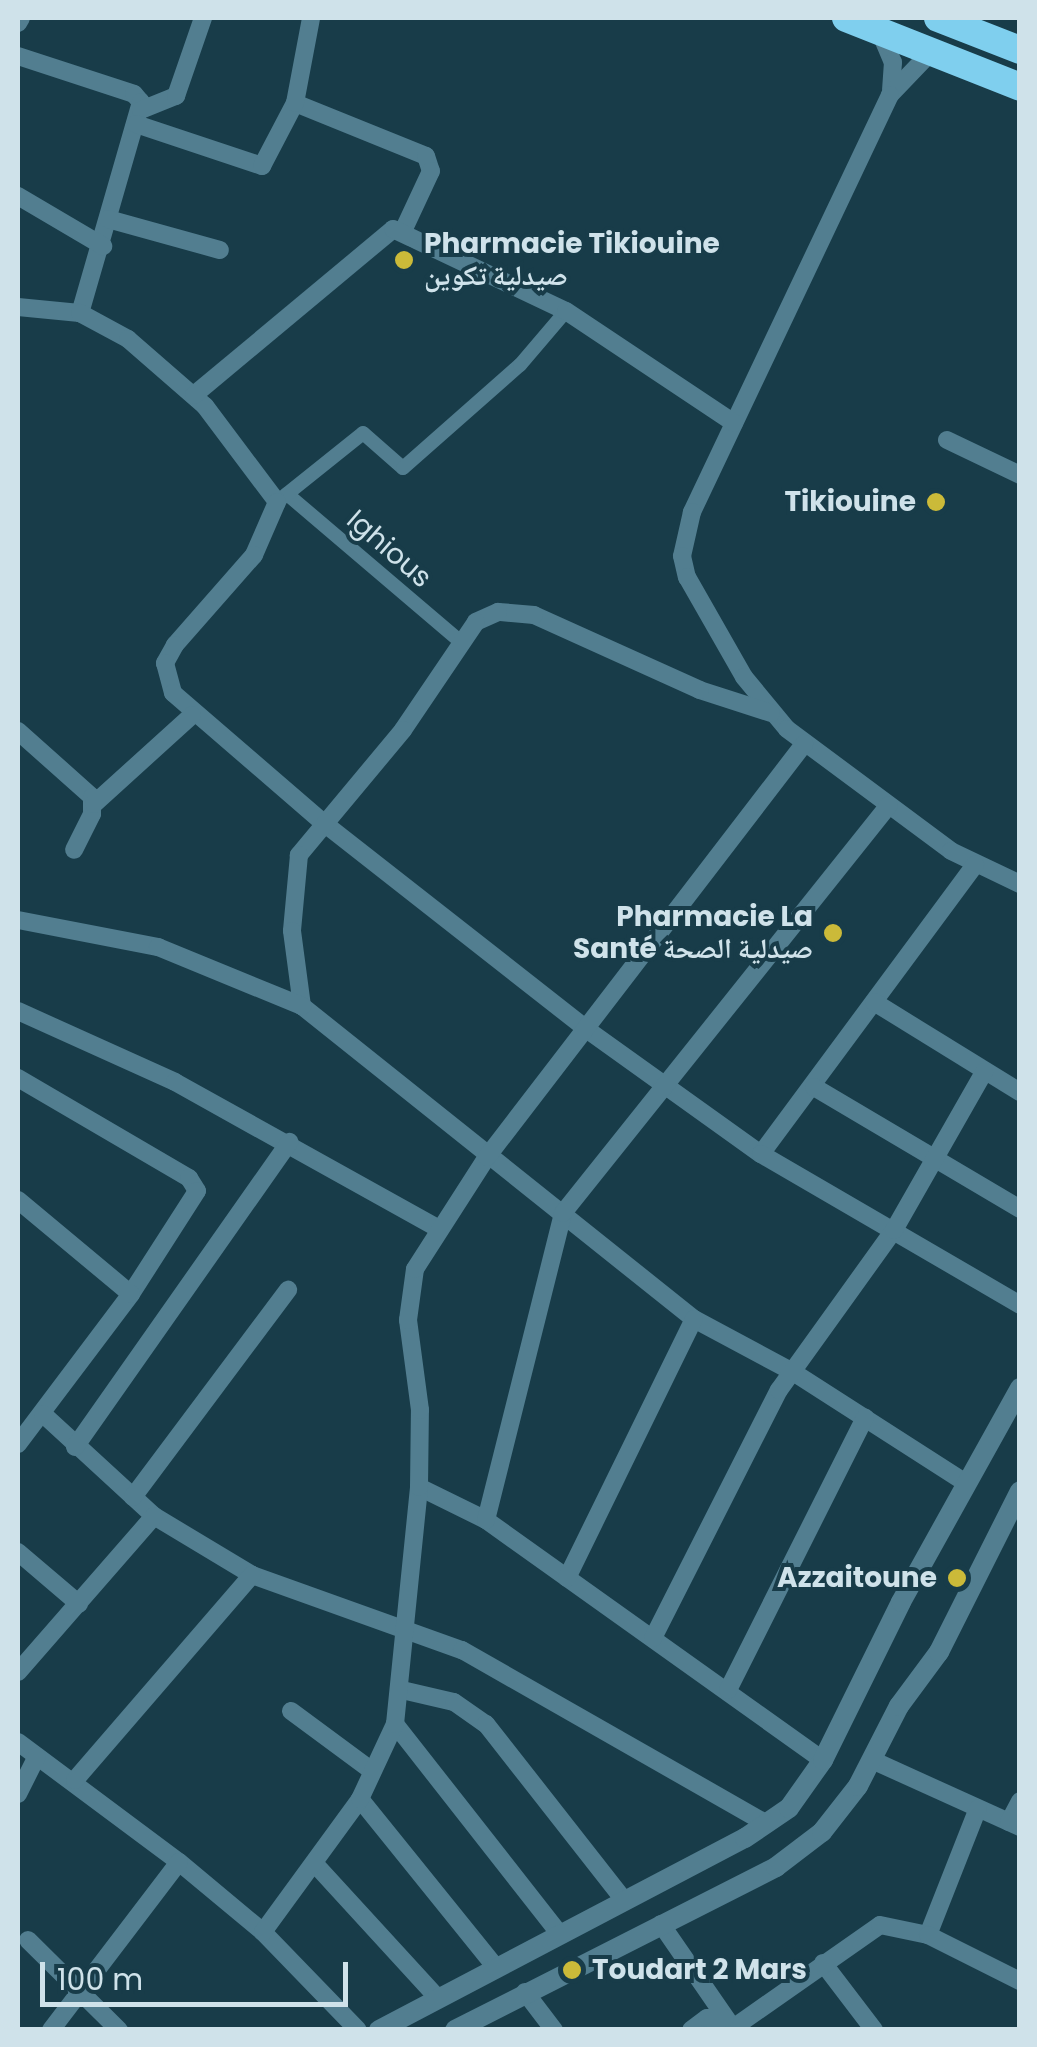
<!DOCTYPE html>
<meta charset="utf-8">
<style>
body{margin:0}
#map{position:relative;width:1037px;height:2047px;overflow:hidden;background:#183c49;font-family:Poppins,"Noto Naskh Arabic",sans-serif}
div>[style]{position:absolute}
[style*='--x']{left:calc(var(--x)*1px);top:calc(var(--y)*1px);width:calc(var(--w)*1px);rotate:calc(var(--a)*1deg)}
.pedestrian>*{height:14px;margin:-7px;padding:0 7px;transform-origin:7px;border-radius:7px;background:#527e90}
.minor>*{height:18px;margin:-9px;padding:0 9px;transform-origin:9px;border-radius:9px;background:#527e90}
.tertiary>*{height:20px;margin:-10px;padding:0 10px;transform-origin:10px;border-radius:10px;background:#527e90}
.trunk>*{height:28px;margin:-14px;padding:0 14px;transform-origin:14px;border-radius:14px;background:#7fcfee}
.dots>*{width:28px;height:28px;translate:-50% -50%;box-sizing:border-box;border:5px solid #183c49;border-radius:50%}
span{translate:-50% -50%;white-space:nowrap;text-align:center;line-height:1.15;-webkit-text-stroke:8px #183c49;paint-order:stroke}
.poi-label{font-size:28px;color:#cfe2ea;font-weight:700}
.left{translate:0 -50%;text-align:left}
.right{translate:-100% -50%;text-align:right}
.street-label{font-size:28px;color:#cfe2ea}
.frame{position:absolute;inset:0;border:20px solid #cfe2ea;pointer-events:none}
.scale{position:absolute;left:40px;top:1962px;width:308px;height:45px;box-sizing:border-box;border:5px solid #cfe2ea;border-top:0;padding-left:12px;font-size:30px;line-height:35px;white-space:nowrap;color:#cfe2ea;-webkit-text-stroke:8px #183c49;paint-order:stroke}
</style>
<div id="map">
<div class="pedestrian">
<i style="--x:287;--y:494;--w:227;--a:40.4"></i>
<i style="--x:277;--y:502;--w:110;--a:-38.7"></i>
<i style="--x:363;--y:433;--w:53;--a:41.2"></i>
<i style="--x:403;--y:468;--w:156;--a:-41.4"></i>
<i style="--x:520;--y:365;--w:71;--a:-49.6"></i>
</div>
<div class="minor">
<i style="--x:18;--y:23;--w:6;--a:-59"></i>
<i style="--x:880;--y:32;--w:33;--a:67"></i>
<i style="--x:893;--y:62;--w:28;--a:94"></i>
<i style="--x:932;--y:51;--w:61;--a:133.7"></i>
<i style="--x:890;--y:95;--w:462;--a:115.4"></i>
<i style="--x:692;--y:512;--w:45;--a:102.8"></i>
<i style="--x:682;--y:556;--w:22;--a:77"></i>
<i style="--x:687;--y:577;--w:115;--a:60.3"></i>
<i style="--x:744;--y:677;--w:67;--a:50.4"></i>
<i style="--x:787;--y:729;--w:204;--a:36.6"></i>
<i style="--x:951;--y:851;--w:76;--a:25.6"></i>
<i style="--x:18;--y:56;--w:122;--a:18.1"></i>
<i style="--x:134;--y:94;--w:11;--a:49"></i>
<i style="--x:141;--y:102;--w:220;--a:106.1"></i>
<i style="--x:295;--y:103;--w:141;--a:22"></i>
<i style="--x:426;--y:156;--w:16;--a:72"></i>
<i style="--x:431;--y:171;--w:66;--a:115"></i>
<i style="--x:141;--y:110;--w:38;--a:-22"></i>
<i style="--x:176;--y:96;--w:83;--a:-70.9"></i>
<i style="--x:136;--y:124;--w:133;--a:18.4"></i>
<i style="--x:262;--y:166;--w:71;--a:-62.4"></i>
<i style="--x:295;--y:103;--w:86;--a:-79.3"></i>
<i style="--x:18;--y:196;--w:99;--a:30.5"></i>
<i style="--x:108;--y:219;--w:116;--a:15.5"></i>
<i style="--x:18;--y:307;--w:62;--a:5.5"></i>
<i style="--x:80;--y:313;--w:55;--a:28.4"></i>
<i style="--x:128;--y:339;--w:102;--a:41"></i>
<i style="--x:205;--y:406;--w:120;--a:53.1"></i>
<i style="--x:277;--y:502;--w:58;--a:113.5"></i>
<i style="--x:254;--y:555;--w:120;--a:131.3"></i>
<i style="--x:175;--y:645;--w:21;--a:119"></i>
<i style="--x:165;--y:663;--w:31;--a:75"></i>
<i style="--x:173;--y:693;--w:201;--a:40.8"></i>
<i style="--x:325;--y:824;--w:335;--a:38.1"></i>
<i style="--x:589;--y:1031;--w:211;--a:35.6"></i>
<i style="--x:761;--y:1154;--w:360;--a:-53.5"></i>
<i style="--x:194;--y:395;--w:259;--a:-39.8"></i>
<i style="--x:393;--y:229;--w:191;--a:25.4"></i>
<i style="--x:566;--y:311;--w:202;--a:33.7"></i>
<i style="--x:947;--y:440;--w:81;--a:25.6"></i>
<i style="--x:771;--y:713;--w:75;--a:-162.1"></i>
<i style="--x:700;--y:690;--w:182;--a:-155.7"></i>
<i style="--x:534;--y:615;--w:36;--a:-175"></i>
<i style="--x:498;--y:612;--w:24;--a:156"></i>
<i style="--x:476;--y:622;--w:130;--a:124.1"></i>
<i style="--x:403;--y:730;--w:163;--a:129.8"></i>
<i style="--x:299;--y:855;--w:76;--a:95.3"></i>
<i style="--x:292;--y:931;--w:76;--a:82.4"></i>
<i style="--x:302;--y:1006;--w:502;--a:38.61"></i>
<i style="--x:694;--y:1319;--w:112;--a:28.2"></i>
<i style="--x:793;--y:1372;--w:206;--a:32.7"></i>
<i style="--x:18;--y:731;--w:99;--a:41.7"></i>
<i style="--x:92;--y:797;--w:17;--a:90"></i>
<i style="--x:92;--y:814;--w:40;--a:116.6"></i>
<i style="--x:94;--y:804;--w:132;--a:-42.2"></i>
<i style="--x:18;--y:920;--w:143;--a:10.9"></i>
<i style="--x:158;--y:947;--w:156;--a:22.3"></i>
<i style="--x:874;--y:1002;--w:172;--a:31.7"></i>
<i style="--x:18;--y:1011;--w:172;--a:24.3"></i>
<i style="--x:175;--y:1082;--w:300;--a:29.1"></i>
<i style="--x:18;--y:1078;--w:198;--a:30.3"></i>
<i style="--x:189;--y:1178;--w:15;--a:58"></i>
<i style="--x:197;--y:1191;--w:122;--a:122.7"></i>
<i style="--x:131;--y:1294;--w:188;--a:127"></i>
<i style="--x:814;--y:1087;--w:239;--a:30.6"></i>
<i style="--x:761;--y:1154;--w:300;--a:30.2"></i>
<i style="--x:18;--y:1200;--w:147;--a:39.8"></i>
<i style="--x:43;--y:1414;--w:151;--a:42.6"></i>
<i style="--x:154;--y:1516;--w:114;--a:31"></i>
<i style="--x:252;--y:1575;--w:223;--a:19.7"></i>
<i style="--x:462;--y:1650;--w:351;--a:29.7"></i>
<i style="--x:75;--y:1447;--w:373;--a:-54.9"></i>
<i style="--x:419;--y:1487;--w:75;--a:26.2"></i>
<i style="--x:486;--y:1520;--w:414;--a:35.5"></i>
<i style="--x:133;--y:1497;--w:259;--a:-53.2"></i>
<i style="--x:486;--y:1520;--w:317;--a:-75.9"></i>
<i style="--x:563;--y:1213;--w:522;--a:-51.37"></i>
<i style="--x:18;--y:1552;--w:80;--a:40.4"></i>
<i style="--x:567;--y:1578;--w:288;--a:-63.9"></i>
<i style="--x:653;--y:1638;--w:278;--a:-63.1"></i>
<i style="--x:779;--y:1390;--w:197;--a:-54.3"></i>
<i style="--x:894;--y:1230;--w:182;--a:-60.3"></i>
<i style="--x:18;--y:1672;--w:207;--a:-48.9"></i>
<i style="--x:402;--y:1690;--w:53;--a:13"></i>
<i style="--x:454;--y:1702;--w:39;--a:35"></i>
<i style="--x:486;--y:1724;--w:222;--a:51.9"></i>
<i style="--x:728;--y:1690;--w:305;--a:-63.3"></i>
<i style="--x:291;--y:1711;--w:101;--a:36.5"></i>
<i style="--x:395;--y:1724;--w:264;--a:51.9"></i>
<i style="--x:18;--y:1742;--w:201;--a:36.7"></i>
<i style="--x:179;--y:1862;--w:109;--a:39.8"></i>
<i style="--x:263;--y:1932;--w:136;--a:45.9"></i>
<i style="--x:872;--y:1760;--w:162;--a:24.4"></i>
<i style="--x:75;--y:1780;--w:271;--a:-49.2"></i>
<i style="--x:18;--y:1794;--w:42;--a:-63.4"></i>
<i style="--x:360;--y:1799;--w:213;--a:51.1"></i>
<i style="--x:1009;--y:1822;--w:24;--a:-62"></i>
<i style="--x:315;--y:1864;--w:178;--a:47.5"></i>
<i style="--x:661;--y:1924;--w:129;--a:55.4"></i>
<i style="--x:263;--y:1932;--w:165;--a:-53.9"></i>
<i style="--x:360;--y:1799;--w:83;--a:-65"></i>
<i style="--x:395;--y:1724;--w:238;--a:-84.2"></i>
<i style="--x:419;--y:1487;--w:77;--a:-89.3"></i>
<i style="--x:420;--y:1410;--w:91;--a:-97.6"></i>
<i style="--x:408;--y:1320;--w:51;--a:-82.2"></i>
<i style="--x:415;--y:1269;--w:133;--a:-57.3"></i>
<i style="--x:487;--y:1157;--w:521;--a:-52.49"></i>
<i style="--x:928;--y:1935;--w:136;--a:-68.5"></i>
<i style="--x:28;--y:1940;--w:128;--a:44.7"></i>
<i style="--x:823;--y:1963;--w:84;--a:52.7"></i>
<i style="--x:525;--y:1992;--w:48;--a:52.7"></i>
<i style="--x:733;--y:2028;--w:179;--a:-35"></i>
<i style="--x:880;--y:1925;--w:49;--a:11.8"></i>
<i style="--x:928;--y:1935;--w:103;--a:26.6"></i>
<i style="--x:51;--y:2030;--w:211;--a:-52.7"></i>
<i style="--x:691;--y:2030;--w:20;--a:-37"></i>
<i style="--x:707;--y:2018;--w:18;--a:0"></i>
</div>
<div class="tertiary">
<i style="--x:379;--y:2030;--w:413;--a:-27.7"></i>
<i style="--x:745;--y:1838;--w:53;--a:-34.3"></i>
<i style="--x:789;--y:1808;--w:59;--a:-54.7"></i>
<i style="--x:823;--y:1760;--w:176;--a:-63.7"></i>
<i style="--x:901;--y:1602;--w:245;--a:-60.9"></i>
<i style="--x:455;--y:2030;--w:360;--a:-26.9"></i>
<i style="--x:776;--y:1867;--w:58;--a:-37.3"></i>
<i style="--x:822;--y:1832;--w:58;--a:-52"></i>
<i style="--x:858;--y:1786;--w:90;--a:-62.9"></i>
<i style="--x:899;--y:1706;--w:67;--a:-53.5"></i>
<i style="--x:939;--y:1652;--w:180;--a:-63.3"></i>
</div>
<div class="trunk">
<i style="--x:846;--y:18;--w:187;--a:21.6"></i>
<i style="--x:938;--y:18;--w:88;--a:21.3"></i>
</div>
<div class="dots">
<i style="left:404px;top:260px;background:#cbba39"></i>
<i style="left:936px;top:502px;background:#cbba39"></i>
<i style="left:833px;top:933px;background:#cbba39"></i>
<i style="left:957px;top:1578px;background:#cbba39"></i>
<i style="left:572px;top:1970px;background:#cbba39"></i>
</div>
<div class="poi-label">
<span class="left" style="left:424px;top:260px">Pharmacie Tikiouine<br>صيدلية تكوين</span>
<span class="right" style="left:916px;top:502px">Tikiouine</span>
<span class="right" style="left:813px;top:933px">Pharmacie La<br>Santé صيدلية الصحة</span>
<span class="right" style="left:937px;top:1578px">Azzaitoune</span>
<span class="left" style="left:592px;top:1970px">Toudart 2 Mars</span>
</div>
<div class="street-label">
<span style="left:389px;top:549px;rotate:41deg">Ighious</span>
</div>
<div class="frame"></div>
<div class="scale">100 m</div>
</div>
